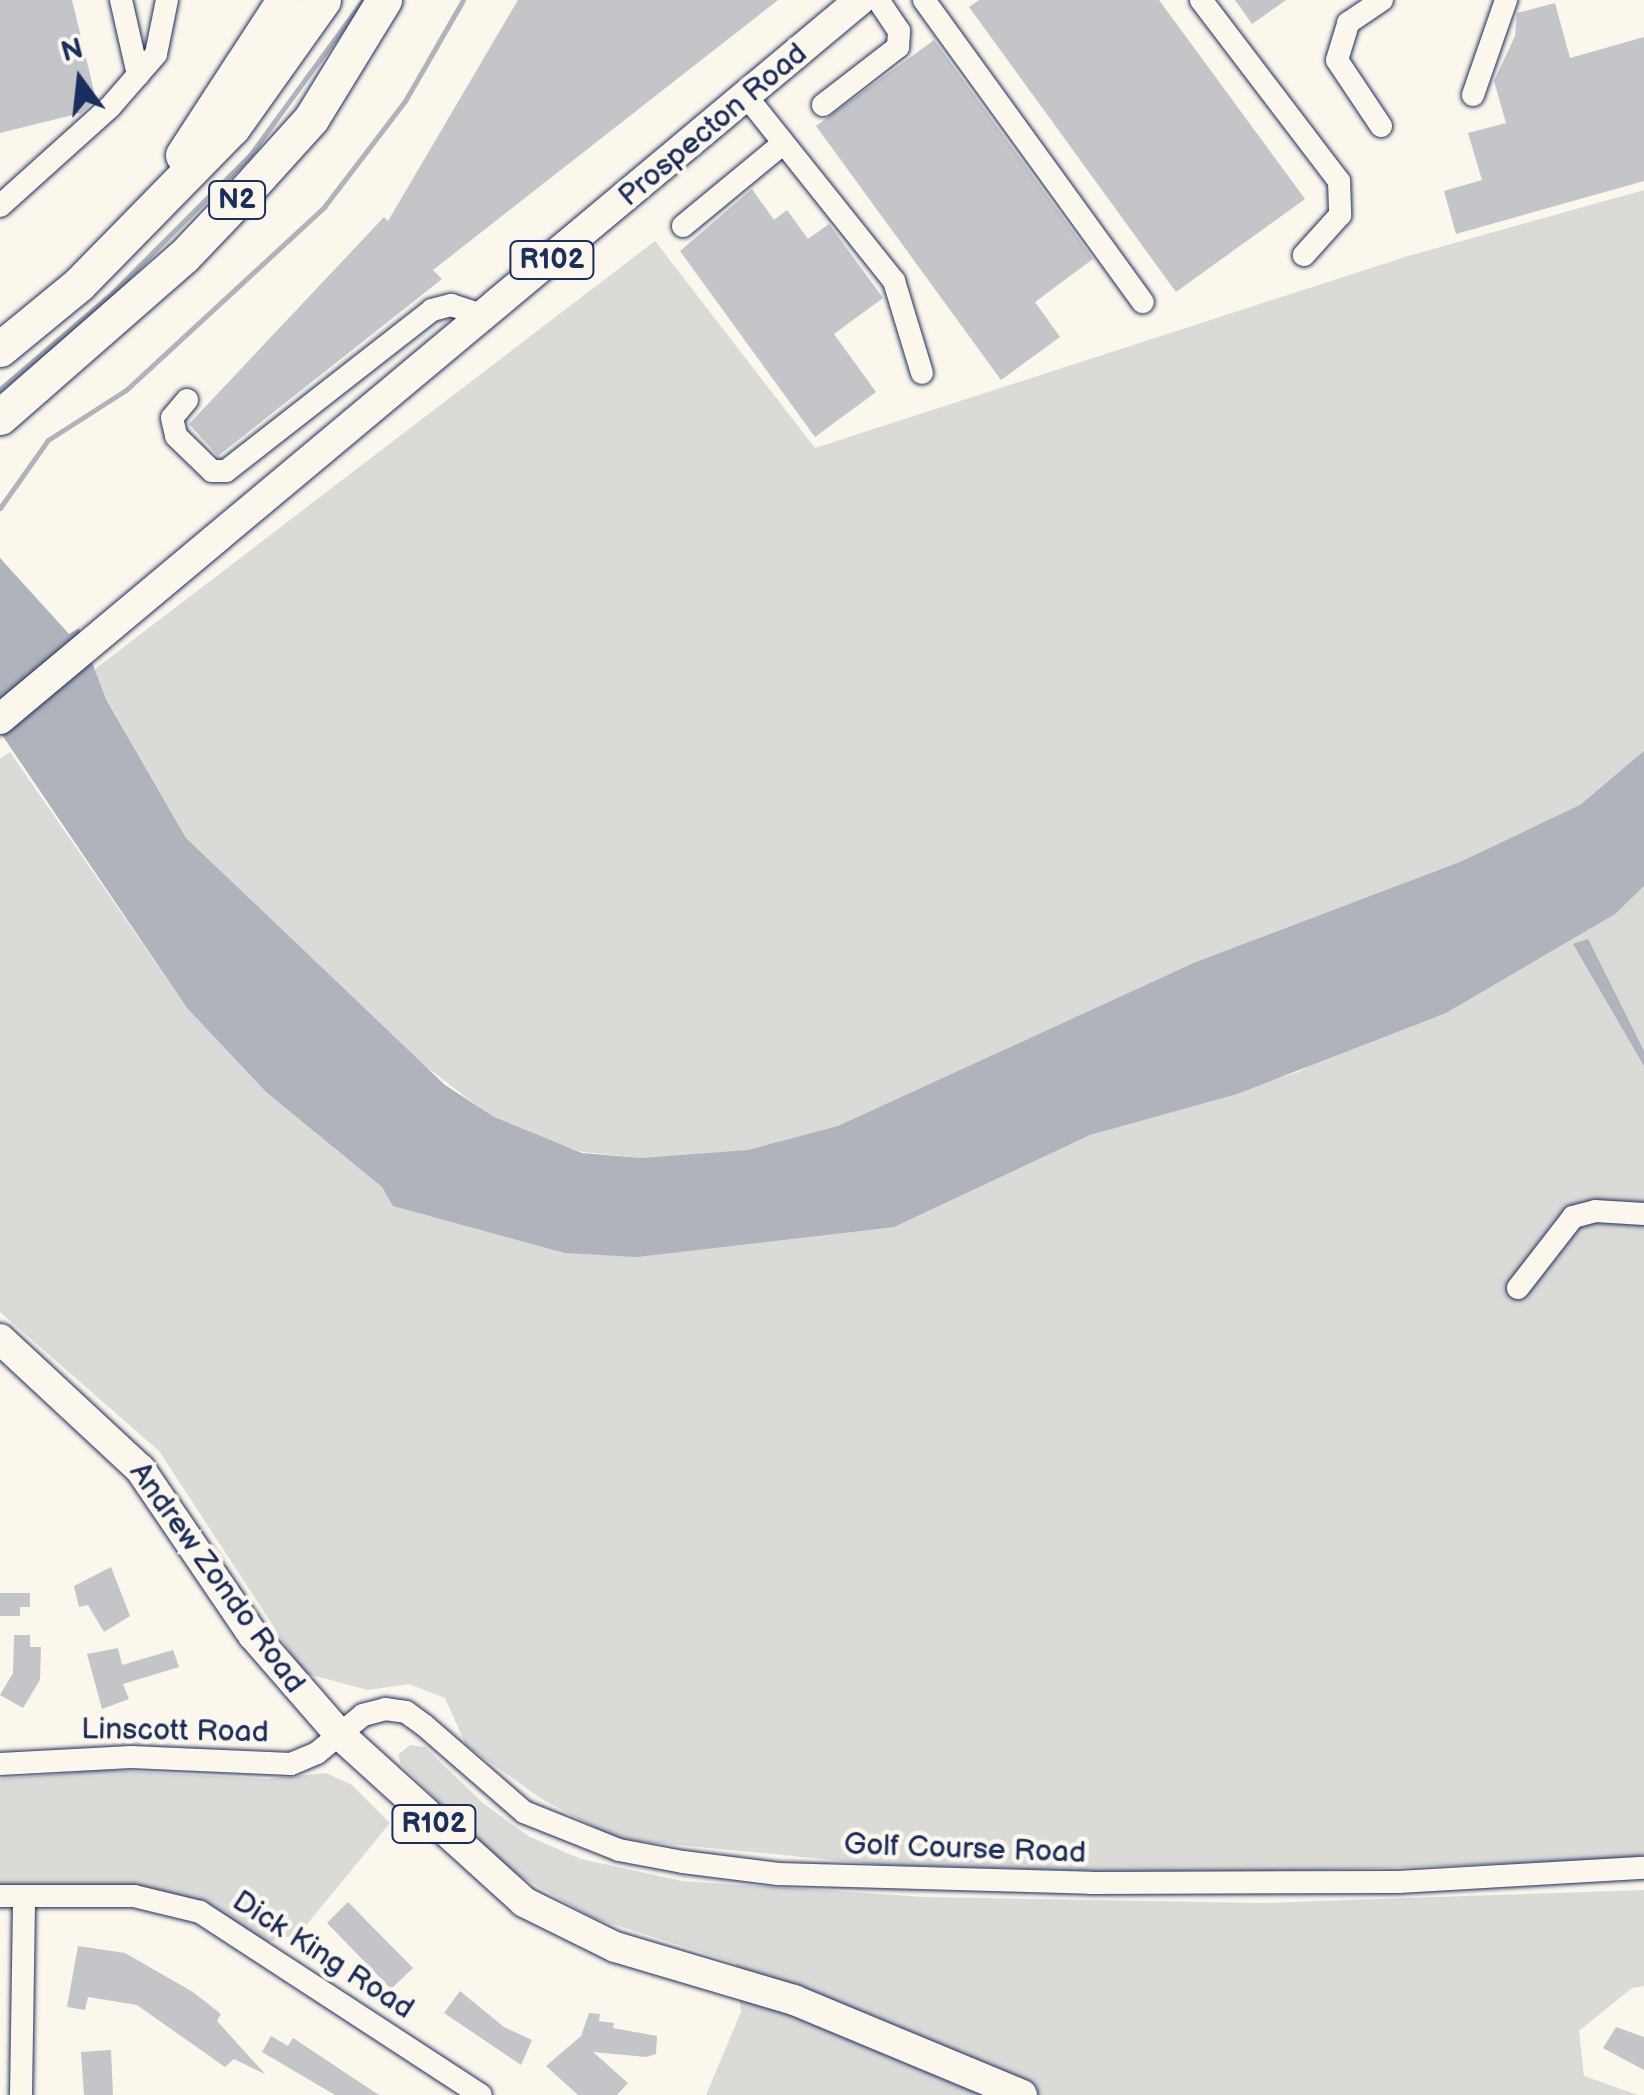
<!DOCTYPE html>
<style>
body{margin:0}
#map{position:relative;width:1644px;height:2095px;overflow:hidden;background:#fbf7ec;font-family:"Balsamiq Sans",sans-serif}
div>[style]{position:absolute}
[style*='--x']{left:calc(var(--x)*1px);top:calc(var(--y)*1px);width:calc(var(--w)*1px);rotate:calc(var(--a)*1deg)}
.green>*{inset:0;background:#dadad7}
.water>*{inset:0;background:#afb3bb}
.stream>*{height:5px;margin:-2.5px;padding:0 2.5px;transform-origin:2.5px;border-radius:2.5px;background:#afb3bb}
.building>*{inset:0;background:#c3c5c9}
.roads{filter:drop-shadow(0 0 2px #1b2f5e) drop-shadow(0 0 2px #1b2f5e)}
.minor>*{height:22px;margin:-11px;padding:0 11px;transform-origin:11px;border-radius:11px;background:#fbf7ec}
.major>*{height:30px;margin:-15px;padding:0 15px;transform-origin:15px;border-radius:15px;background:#fbf7ec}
.highway>*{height:35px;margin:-17.5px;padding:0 17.5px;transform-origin:17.5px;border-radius:17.5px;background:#fbf7ec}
span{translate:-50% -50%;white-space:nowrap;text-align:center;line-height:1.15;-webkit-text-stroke:9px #fbf7ec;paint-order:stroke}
.shield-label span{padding:2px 8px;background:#fbf7ec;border:2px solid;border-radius:8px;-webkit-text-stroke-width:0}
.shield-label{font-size:28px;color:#1b2f5e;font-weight:700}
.street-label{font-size:30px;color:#1b2f5e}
.north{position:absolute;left:30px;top:30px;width:100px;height:100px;-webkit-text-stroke:8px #fbf7ec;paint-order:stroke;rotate:345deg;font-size:28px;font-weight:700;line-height:40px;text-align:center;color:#1b2f5e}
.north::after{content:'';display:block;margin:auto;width:35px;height:45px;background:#1b2f5e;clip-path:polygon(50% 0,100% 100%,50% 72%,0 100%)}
</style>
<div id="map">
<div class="green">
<i style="clip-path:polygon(1644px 190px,1644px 756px,1567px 824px,1032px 1053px,783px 1149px,683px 1162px,582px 1152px,501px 1124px,407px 1052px,186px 838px,91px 672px,655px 241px,815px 448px,1408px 256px)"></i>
<i style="clip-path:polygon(10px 752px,187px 1008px,266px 1092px,393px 1196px,987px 1182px,1090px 1135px,1298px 1072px,1644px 882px,1644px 1859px,1199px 1874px,885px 1865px,617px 1839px,540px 1798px,466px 1745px,445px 1698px,409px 1684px,368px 1690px,304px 1673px,159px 1451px,0 1312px,0 759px)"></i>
<i style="clip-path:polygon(410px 1745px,425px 1747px,484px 1804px,530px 1837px,581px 1859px,682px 1881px,924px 1897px,1261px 1903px,1644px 1890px,1644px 1986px,1632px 1988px,1579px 2031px,1584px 2076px,1638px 2095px,706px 2095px,741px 2012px,736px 1963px,593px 1918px,503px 1866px,401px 1764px,398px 1755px)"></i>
<i style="clip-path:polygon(106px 1770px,268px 1779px,326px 1773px,352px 1785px,390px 1823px,299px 1934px,268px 1942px,195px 1902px,0 1888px,0 1779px)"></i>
</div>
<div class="water">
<i style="clip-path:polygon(0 558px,69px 634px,79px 628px,106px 699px,186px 838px,445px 1085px,494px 1117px,582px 1153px,642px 1158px,748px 1150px,838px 1126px,1196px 962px,1460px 862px,1580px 805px,1644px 751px,1644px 886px,1615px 914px,1446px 1013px,1237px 1094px,1090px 1135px,894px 1227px,637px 1257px,565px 1253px,393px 1206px,382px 1187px,266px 1092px,187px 1008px,0 732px)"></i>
<i style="clip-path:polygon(1588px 939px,1644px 1051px,1644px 1066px,1573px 944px)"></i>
</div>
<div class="stream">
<i style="--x:0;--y:389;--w:149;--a:-40.6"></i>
<i style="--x:113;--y:292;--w:194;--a:-45"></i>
<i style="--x:250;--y:155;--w:192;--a:-53.9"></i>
<i style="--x:0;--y:508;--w:83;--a:-54.8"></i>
<i style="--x:48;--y:440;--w:93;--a:-32.7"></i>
<i style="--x:126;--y:390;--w:270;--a:-42.7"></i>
<i style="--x:324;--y:207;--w:133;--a:-52.6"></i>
<i style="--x:405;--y:101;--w:116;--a:-60.1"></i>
</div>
<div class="building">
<i style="clip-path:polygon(0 0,72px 0,96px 99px,81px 113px,0 133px)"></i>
<i style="clip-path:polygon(518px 0,778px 0,433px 270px,442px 279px,218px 456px,189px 424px,384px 217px,388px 221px)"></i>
<i style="clip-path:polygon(979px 0,1159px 0,1305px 199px,1176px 292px,969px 7px)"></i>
<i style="clip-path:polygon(1235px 0,1286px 0,1252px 24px)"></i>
<i style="clip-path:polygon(1555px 3px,1570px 58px,1644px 37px,1644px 181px,1456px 234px,1444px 191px,1482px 180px,1468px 133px,1506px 123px,1494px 81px,1515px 36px,1517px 13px)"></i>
<i style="clip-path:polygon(934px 40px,1093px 259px,1035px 302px,1060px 337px,1001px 380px,816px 126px)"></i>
<i style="clip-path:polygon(752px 189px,774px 220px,787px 210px,808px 239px,829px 224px,883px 298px,834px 334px,876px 392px,815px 437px,680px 251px)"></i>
<i style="clip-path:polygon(111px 1567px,130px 1616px,104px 1632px,88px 1605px,79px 1607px,74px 1586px)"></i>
<i style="clip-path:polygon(0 1593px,30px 1593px,30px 1607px,20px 1607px,20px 1616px,0 1616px)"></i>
<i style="clip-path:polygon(14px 1635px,30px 1635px,30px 1647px,41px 1647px,40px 1680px,23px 1708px,0 1695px,13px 1673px)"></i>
<i style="clip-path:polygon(118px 1648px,122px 1665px,173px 1650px,179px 1667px,123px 1684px,129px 1699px,102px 1709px,87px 1654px)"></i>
<i style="clip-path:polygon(348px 1902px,413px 1968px,391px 1989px,327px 1923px)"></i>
<i style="clip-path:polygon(78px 1946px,125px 1953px,193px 1992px,221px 2014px,217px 2021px,265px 2074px,234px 2059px,225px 2067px,137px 2005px,88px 1997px,85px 2010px,67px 2007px)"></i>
<i style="clip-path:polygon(460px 1991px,504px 2027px,532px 2040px,521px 2065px,444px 2013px)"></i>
<i style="clip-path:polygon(589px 2013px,600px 2014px,599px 2021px,614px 2023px,613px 2028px,657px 2036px,656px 2054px,646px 2057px,593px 2052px,628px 2083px,617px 2095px,578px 2095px,546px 2066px,581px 2036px)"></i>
<i style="clip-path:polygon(1616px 2027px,1644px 2037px,1644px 2070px,1603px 2048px)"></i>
<i style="clip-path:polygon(271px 2036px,288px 2046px,293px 2038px,379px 2095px,335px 2095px,262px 2052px)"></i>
<i style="clip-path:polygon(111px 2050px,113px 2095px,84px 2095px,81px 2052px)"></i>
</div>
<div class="roads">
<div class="minor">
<i style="--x:121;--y:0;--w:77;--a:77.2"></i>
<i style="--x:924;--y:0;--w:373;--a:54.1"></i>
<i style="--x:1201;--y:0;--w:228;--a:52.7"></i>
<i style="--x:1339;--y:181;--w:34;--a:88"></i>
<i style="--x:1340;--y:215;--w:54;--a:132"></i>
<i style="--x:1473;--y:95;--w:101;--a:-70.8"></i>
<i style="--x:747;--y:97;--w:236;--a:51.4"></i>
<i style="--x:894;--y:281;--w:96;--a:73.1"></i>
<i style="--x:823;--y:105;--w:95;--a:-37.7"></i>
<i style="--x:898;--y:47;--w:16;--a:-86"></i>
<i style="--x:899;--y:31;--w:37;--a:-124"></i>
<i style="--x:1381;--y:126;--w:79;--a:-123.7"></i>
<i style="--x:1337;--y:60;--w:39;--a:-73"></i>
<i style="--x:1348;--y:23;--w:41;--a:-34.1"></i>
<i style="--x:0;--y:206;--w:148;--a:-42"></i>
<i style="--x:110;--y:107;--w:70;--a:-49"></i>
<i style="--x:156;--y:54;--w:55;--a:-78.5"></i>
<i style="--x:683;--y:226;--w:126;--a:-39.5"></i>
<i style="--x:187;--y:400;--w:23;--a:130"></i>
<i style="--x:172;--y:418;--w:18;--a:77"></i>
<i style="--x:176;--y:436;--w:50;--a:44.2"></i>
<i style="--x:212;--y:471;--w:14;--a:0"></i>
<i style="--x:226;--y:471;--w:261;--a:-38"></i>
<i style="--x:432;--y:310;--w:20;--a:-15"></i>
<i style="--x:451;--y:305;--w:35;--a:18"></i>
<i style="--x:1518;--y:1288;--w:90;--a:-52.2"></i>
<i style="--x:1573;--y:1217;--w:23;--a:-15"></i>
<i style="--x:1595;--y:1211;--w:49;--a:3.5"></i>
<i style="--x:0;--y:1764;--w:131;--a:-3.1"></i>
<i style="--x:131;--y:1757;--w:160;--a:2.5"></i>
<i style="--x:291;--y:1764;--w:28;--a:-23"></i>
<i style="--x:317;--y:1753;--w:60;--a:-39.6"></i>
<i style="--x:363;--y:1715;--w:23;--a:-15"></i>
<i style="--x:385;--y:1709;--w:21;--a:8"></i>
<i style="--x:406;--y:1712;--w:22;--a:36"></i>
<i style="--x:424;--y:1725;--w:133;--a:41"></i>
<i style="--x:524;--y:1812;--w:102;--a:21.8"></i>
<i style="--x:619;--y:1850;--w:65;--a:10.6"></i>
<i style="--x:683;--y:1862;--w:96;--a:7.2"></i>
<i style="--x:778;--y:1874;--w:313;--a:1.6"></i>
<i style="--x:1091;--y:1883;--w:307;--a:-0.2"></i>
<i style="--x:1398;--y:1882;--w:246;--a:-3.3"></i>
<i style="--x:0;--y:1896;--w:134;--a:0"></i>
<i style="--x:134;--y:1896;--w:68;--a:13.6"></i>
<i style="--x:200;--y:1912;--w:335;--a:33.1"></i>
<i style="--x:21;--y:2095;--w:199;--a:-89.1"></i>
</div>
<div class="major">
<i style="--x:0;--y:719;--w:1121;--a:-39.9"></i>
<i style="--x:0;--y:1339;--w:191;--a:42.9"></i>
<i style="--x:140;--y:1469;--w:201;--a:55.8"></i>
<i style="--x:253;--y:1635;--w:131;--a:49"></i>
<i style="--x:339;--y:1734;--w:250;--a:42.2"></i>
<i style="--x:524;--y:1902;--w:102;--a:26.3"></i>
<i style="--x:615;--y:1947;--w:187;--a:16.5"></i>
<i style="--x:794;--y:2000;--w:247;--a:22.6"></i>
</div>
<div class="highway">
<i style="--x:183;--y:155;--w:185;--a:-56.9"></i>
<i style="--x:0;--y:349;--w:102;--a:-39.4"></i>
<i style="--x:79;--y:284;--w:219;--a:-45.6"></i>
<i style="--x:232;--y:128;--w:157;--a:-54.6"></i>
<i style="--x:0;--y:417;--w:244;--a:-41.2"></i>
<i style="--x:184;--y:256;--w:88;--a:-46.4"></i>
<i style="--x:245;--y:192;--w:98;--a:-47.9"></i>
<i style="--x:311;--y:119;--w:140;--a:-58.5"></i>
</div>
</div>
<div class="shield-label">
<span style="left:237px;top:200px">N2</span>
<span style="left:552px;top:260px">R102</span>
<span style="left:434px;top:1824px">R102</span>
</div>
<div class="street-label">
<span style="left:713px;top:125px;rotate:-40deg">Prospecton Road</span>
<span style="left:217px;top:1578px;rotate:54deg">Andrew Zondo Road</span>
<span style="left:175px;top:1731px;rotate:1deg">Linscott Road</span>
<span style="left:965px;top:1849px;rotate:2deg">Golf Course Road</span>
<span style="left:323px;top:1955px;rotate:33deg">Dick King Road</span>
</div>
<div class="north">N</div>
</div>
